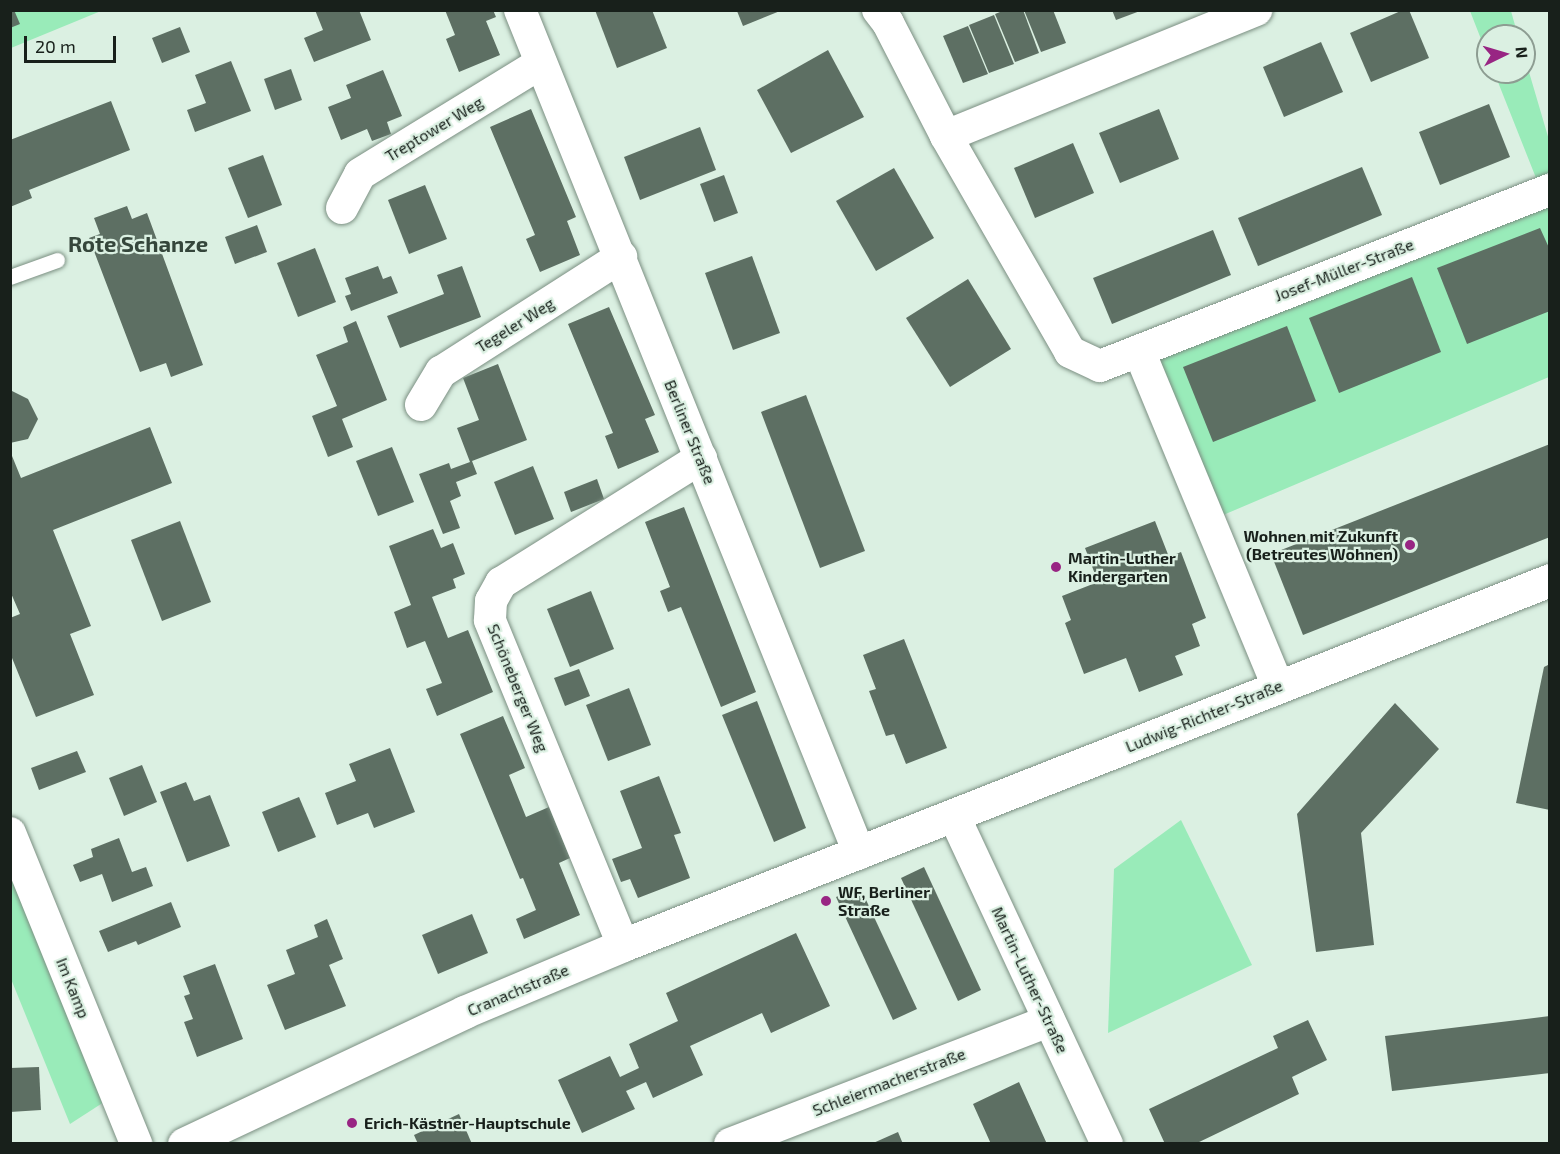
<!DOCTYPE html>
<meta charset="utf-8">
<style>
body{margin:0}
#map{position:relative;width:1560px;height:1154px;overflow:hidden;background:#dbf0e2;font-family:"Exo 2",sans-serif}
div>[style]{position:absolute}
[style*='--x']{left:calc(var(--x)*1px);top:calc(var(--y)*1px);width:calc(var(--w)*1px);rotate:calc(var(--a)*1deg)}
.green>*{inset:0;background:#99ebb9}
.building>*{inset:0;background:#5d6f63}
.roads{filter:drop-shadow(0 0 2px #7b8f82) drop-shadow(0 0 2px #7b8f82)}
.lane>*{height:15px;margin:-7.5px;padding:0 7.5px;transform-origin:7.5px;border-radius:7.5px;background:#fff}
.street>*{height:32px;margin:-16px;padding:0 16px;transform-origin:16px;border-radius:16px;background:#fff}
.secondary>*{height:33px;margin:-16.5px;padding:0 16.5px;transform-origin:16.5px;border-radius:16.5px;background:#fff}
.dots>*{width:16px;height:16px;translate:-50% -50%;box-sizing:border-box;border:3px solid #dbf0e2;border-radius:50%}
span{translate:-50% -50%;white-space:nowrap;text-align:center;line-height:1.15;-webkit-text-stroke:4.5px #dbf0e2;paint-order:stroke}
.street-label{font-size:16px;color:#18201b}
.poi-label{font-size:16px;color:#18201b;font-weight:700}
.right{translate:-100% -50%;text-align:right}
.left{translate:0 -50%;text-align:left}
.district-label{font-size:22px;color:#35463b;font-weight:700}
.frame{position:absolute;inset:0;border:12px solid #18201b;pointer-events:none}
.north{position:absolute;left:1476px;top:24px;width:60px;height:60px;box-sizing:border-box;background:#dbf0e2;border:2px solid #8d9d92;border-radius:50%;rotate:85deg;font-size:16px;font-weight:700;line-height:24px;text-align:center;color:#18201b}
.north::after{content:'';display:block;margin:auto;width:21px;height:27px;background:#982583;clip-path:polygon(50% 0,100% 100%,50% 72%,0 100%)}
.scale{position:absolute;left:24px;top:36px;width:92px;height:27px;box-sizing:border-box;border:3px solid #18201b;border-top:0;padding-left:8px;font-size:18px;line-height:21px;white-space:nowrap;color:#18201b;-webkit-text-stroke:4px #dbf0e2;paint-order:stroke}
</style>
<div id="map">
<div class="green">
<i style="clip-path:polygon(11px 11px,101px 11px,11px 48px)"></i>
<i style="clip-path:polygon(1470px 11px,1511px 11px,1518px 36px,1488px 36px,1488px 57px)"></i>
<i style="clip-path:polygon(1524px 55px,1549px 140px,1549px 377px,1209px 521px,1139px 351px,1542px 193px,1494px 72px,1524px 72px)"></i>
<i style="clip-path:polygon(1181px 820px,1252px 965px,1108px 1033px,1114px 869px)"></i>
<i style="clip-path:polygon(10px 828px,118px 1093px,70px 1124px,11px 979px)"></i>
</div>
<div class="building">
<i style="clip-path:polygon(10px 10px,14px 10px,20px 24px,10px 28px)"></i>
<i style="clip-path:polygon(315px 10px,359px 10px,371px 40px,314px 62px,304px 38px,323px 30px)"></i>
<i style="clip-path:polygon(445px 10px,493px 10px,496px 17px,486px 21px,500px 55px,459px 72px,446px 39px,455px 35px)"></i>
<i style="clip-path:polygon(595px 10px,652px 10px,667px 48px,617px 68px)"></i>
<i style="clip-path:polygon(1005px 10px,1023px 10px,1039px 53px,1015px 62px,995px 14px)"></i>
<i style="clip-path:polygon(1024px 10px,1053px 10px,1066px 43px,1041px 52px)"></i>
<i style="clip-path:polygon(1112px 10px,1140px 10px,1140px 11px,1116px 20px)"></i>
<i style="clip-path:polygon(1403px 10px,1409px 10px,1429px 58px,1371px 82px,1350px 33px)"></i>
<i style="clip-path:polygon(737px 11px,780px 11px,743px 26px)"></i>
<i style="clip-path:polygon(994px 15px,1014px 64px,989px 73px,969px 25px)"></i>
<i style="clip-path:polygon(968px 26px,988px 74px,963px 83px,943px 36px)"></i>
<i style="clip-path:polygon(180px 27px,190px 52px,162px 63px,152px 38px)"></i>
<i style="clip-path:polygon(1321px 42px,1343px 92px,1284px 117px,1263px 67px)"></i>
<i style="clip-path:polygon(828px 50px,864px 117px,791px 153px,757px 90px)"></i>
<i style="clip-path:polygon(231px 61px,251px 111px,195px 132px,187px 110px,206px 103px,195px 75px)"></i>
<i style="clip-path:polygon(291px 69px,302px 100px,275px 110px,264px 79px)"></i>
<i style="clip-path:polygon(383px 70px,402px 116px,387px 122px,391px 134px,372px 141px,367px 129px,341px 140px,328px 107px,351px 98px,346px 85px)"></i>
<i style="clip-path:polygon(111px 101px,130px 150px,29px 190px,32px 198px,10px 207px,10px 140px)"></i>
<i style="clip-path:polygon(1489px 104px,1510px 157px,1440px 185px,1419px 132px)"></i>
<i style="clip-path:polygon(531px 109px,576px 217px,567px 221px,580px 255px,540px 272px,526px 239px,535px 235px,490px 127px)"></i>
<i style="clip-path:polygon(1159px 109px,1179px 159px,1120px 183px,1099px 133px)"></i>
<i style="clip-path:polygon(700px 127px,716px 170px,640px 200px,624px 157px)"></i>
<i style="clip-path:polygon(1073px 143px,1094px 193px,1035px 218px,1014px 168px)"></i>
<i style="clip-path:polygon(263px 155px,282px 205px,248px 218px,228px 168px)"></i>
<i style="clip-path:polygon(1362px 167px,1382px 215px,1258px 266px,1238px 218px)"></i>
<i style="clip-path:polygon(894px 168px,934px 238px,876px 271px,836px 201px)"></i>
<i style="clip-path:polygon(724px 175px,738px 213px,714px 222px,700px 184px)"></i>
<i style="clip-path:polygon(425px 185px,447px 239px,409px 254px,388px 200px)"></i>
<i style="clip-path:polygon(127px 206px,132px 219px,147px 213px,203px 365px,171px 377px,166px 363px,140px 372px,89px 238px,100px 234px,94px 218px)"></i>
<i style="clip-path:polygon(257px 225px,267px 252px,235px 264px,225px 237px)"></i>
<i style="clip-path:polygon(1540px 228px,1550px 250px,1550px 311px,1467px 344px,1437px 268px)"></i>
<i style="clip-path:polygon(1213px 230px,1231px 275px,1112px 324px,1093px 278px)"></i>
<i style="clip-path:polygon(315px 248px,336px 302px,298px 317px,277px 263px)"></i>
<i style="clip-path:polygon(752px 256px,780px 333px,733px 350px,705px 273px)"></i>
<i style="clip-path:polygon(378px 266px,383px 279px,391px 276px,398px 293px,351px 311px,345px 296px,351px 294px,345px 278px)"></i>
<i style="clip-path:polygon(462px 266px,481px 317px,400px 348px,387px 316px,444px 294px,437px 275px)"></i>
<i style="clip-path:polygon(1412px 277px,1441px 352px,1339px 393px,1309px 318px)"></i>
<i style="clip-path:polygon(968px 279px,1011px 349px,950px 387px,906px 318px)"></i>
<i style="clip-path:polygon(609px 307px,655px 415px,645px 419px,659px 452px,618px 469px,605px 436px,613px 433px,568px 324px)"></i>
<i style="clip-path:polygon(356px 321px,387px 400px,342px 419px,353px 447px,328px 457px,312px 416px,337px 406px,316px 355px,348px 342px,343px 327px)"></i>
<i style="clip-path:polygon(1287px 326px,1316px 401px,1213px 442px,1183px 367px)"></i>
<i style="clip-path:polygon(498px 364px,527px 440px,472px 461px,477px 474px,456px 482px,461px 496px,450px 501px,460px 528px,443px 534px,419px 474px,449px 463px,451px 469px,470px 462px,457px 428px,479px 420px,463px 378px)"></i>
<i style="clip-path:polygon(10px 390px,28px 399px,38px 419px,28px 439px,10px 443px)"></i>
<i style="clip-path:polygon(806px 395px,865px 551px,820px 568px,761px 412px)"></i>
<i style="clip-path:polygon(150px 427px,172px 483px,53px 530px,91px 626px,70px 634px,94px 695px,36px 717px,10px 653px,10px 618px,20px 614px,10px 591px,10px 451px,21px 478px)"></i>
<i style="clip-path:polygon(1550px 444px,1550px 537px,1303px 635px,1271px 554px)"></i>
<i style="clip-path:polygon(392px 447px,414px 502px,378px 516px,356px 461px)"></i>
<i style="clip-path:polygon(533px 466px,554px 519px,515px 535px,494px 482px)"></i>
<i style="clip-path:polygon(597px 479px,604px 499px,571px 512px,564px 492px)"></i>
<i style="clip-path:polygon(684px 507px,756px 692px,721px 707px,681px 607px,668px 612px,660px 591px,670px 587px,645px 522px)"></i>
<i style="clip-path:polygon(180px 521px,211px 602px,162px 621px,131px 540px)"></i>
<i style="clip-path:polygon(1155px 521px,1169px 557px,1181px 552px,1206px 618px,1192px 624px,1200px 646px,1175px 656px,1183px 675px,1139px 692px,1126px 658px,1084px 674px,1065px 623px,1071px 620px,1062px 596px,1098px 582px,1085px 548px)"></i>
<i style="clip-path:polygon(433px 529px,441px 548px,453px 543px,465px 574px,453px 579px,456px 588px,432px 597px,448px 638px,468px 630px,493px 692px,437px 716px,426px 689px,442px 683px,425px 641px,407px 648px,394px 612px,411px 605px,389px 546px)"></i>
<i style="clip-path:polygon(591px 591px,614px 649px,570px 667px,547px 609px)"></i>
<i style="clip-path:polygon(904px 639px,947px 748px,906px 764px,894px 734px,886px 736px,869px 691px,876px 689px,863px 655px)"></i>
<i style="clip-path:polygon(1550px 664px,1550px 810px,1516px 803px,1544px 667px)"></i>
<i style="clip-path:polygon(579px 669px,590px 696px,565px 706px,554px 678px)"></i>
<i style="clip-path:polygon(629px 688px,651px 745px,608px 761px,586px 705px)"></i>
<i style="clip-path:polygon(757px 701px,806px 828px,774px 842px,722px 715px)"></i>
<i style="clip-path:polygon(1395px 703px,1439px 749px,1361px 833px,1374px 945px,1316px 952px,1297px 814px)"></i>
<i style="clip-path:polygon(503px 716px,525px 768px,509px 775px,526px 817px,549px 807px,570px 858px,559px 863px,580px 915px,524px 939px,516px 919px,536px 910px,523px 878px,520px 879px,460px 734px)"></i>
<i style="clip-path:polygon(390px 748px,415px 812px,374px 828px,368px 813px,337px 825px,325px 793px,356px 781px,349px 764px)"></i>
<i style="clip-path:polygon(77px 751px,86px 772px,39px 790px,31px 768px)"></i>
<i style="clip-path:polygon(142px 765px,157px 802px,124px 816px,109px 778px)"></i>
<i style="clip-path:polygon(659px 776px,681px 833px,674px 835px,690px 878px,638px 898px,630px 879px,621px 882px,612px 859px,642px 848px,620px 791px)"></i>
<i style="clip-path:polygon(186px 782px,194px 801px,210px 795px,230px 846px,187px 862px,160px 792px)"></i>
<i style="clip-path:polygon(299px 797px,316px 837px,278px 852px,262px 812px)"></i>
<i style="clip-path:polygon(119px 838px,132px 872px,146px 867px,153px 886px,112px 902px,102px 874px,80px 882px,73px 865px,93px 857px,91px 849px)"></i>
<i style="clip-path:polygon(924px 867px,981px 990px,958px 1001px,901px 878px)"></i>
<i style="clip-path:polygon(860px 887px,917px 1009px,893px 1020px,836px 897px)"></i>
<i style="clip-path:polygon(171px 902px,181px 927px,138px 945px,136px 941px,108px 952px,99px 931px)"></i>
<i style="clip-path:polygon(472px 914px,488px 953px,438px 974px,422px 935px)"></i>
<i style="clip-path:polygon(327px 919px,343px 959px,329px 965px,346px 1006px,285px 1030px,267px 985px,295px 974px,286px 950px,318px 937px,314px 925px)"></i>
<i style="clip-path:polygon(796px 933px,830px 1006px,771px 1033px,762px 1013px,690px 1046px,703px 1075px,653px 1098px,646px 1082px,626px 1091px,635px 1109px,582px 1133px,558px 1080px,610px 1056px,620px 1077px,639px 1068px,629px 1044px,678px 1021px,666px 993px)"></i>
<i style="clip-path:polygon(215px 964px,243px 1039px,197px 1057px,184px 1022px,193px 1019px,184px 996px,190px 994px,183px 976px)"></i>
<i style="clip-path:polygon(1550px 1016px,1550px 1073px,1392px 1091px,1385px 1036px)"></i>
<i style="clip-path:polygon(1308px 1020px,1327px 1060px,1292px 1077px,1299px 1094px,1195px 1144px,1165px 1144px,1149px 1109px,1278px 1048px,1273px 1036px)"></i>
<i style="clip-path:polygon(39px 1067px,41px 1110px,10px 1112px,10px 1068px)"></i>
<i style="clip-path:polygon(1019px 1082px,1042px 1133px,1047px 1144px,991px 1144px,973px 1104px)"></i>
<i style="clip-path:polygon(459px 1114px,472px 1144px,418px 1144px,414px 1135px)"></i>
<i style="clip-path:polygon(898px 1132px,903px 1144px,871px 1144px)"></i>
</div>
<div class="roads">
<div class="lane">
<i style="--x:10;--y:277;--w:50;--a:-19.9"></i>
</div>
<div class="street">
<i style="--x:520;--y:10;--w:909;--a:68.09"></i>
<i style="--x:878;--y:10;--w:16;--a:52"></i>
<i style="--x:888;--y:23;--w:127;--a:62.8"></i>
<i style="--x:946;--y:136;--w:249;--a:60.1"></i>
<i style="--x:1070;--y:352;--w:33;--a:25"></i>
<i style="--x:1100;--y:366;--w:483;--a:-21.4"></i>
<i style="--x:946;--y:136;--w:335;--a:-22.1"></i>
<i style="--x:342;--y:208;--w:38;--a:-62"></i>
<i style="--x:360;--y:174;--w:212;--a:-31.5"></i>
<i style="--x:1139;--y:351;--w:363;--a:67.5"></i>
<i style="--x:421;--y:405;--w:39;--a:-59"></i>
<i style="--x:441;--y:372;--w:214;--a:-32.6"></i>
<i style="--x:954;--y:816;--w:362;--a:65"></i>
<i style="--x:10;--y:833;--w:336;--a:67.9"></i>
<i style="--x:623;--y:945;--w:351;--a:-112.3"></i>
<i style="--x:490;--y:620;--w:19;--a:-87"></i>
<i style="--x:491;--y:601;--w:21;--a:-61"></i>
<i style="--x:501;--y:583;--w:236;--a:-32"></i>
<i style="--x:730;--y:1144;--w:342;--a:-21.1"></i>
</div>
<div class="secondary">
<i style="--x:184;--y:1144;--w:310;--a:-25.2"></i>
<i style="--x:464;--y:1012;--w:173;--a:-22.8"></i>
<i style="--x:623;--y:945;--w:996;--a:-21.49"></i>
</div>
</div>
<div class="dots">
<i style="left:1410px;top:545px;background:#982583"></i>
<i style="left:1056px;top:567px;background:#982583"></i>
<i style="left:826px;top:901px;background:#982583"></i>
<i style="left:352px;top:1123px;background:#982583"></i>
</div>
<div class="street-label">
<span style="left:434px;top:129px;rotate:-31deg">Treptower Weg</span>
<span style="left:1344px;top:270px;rotate:-21deg">Josef-Müller-Straße</span>
<span style="left:515px;top:325px;rotate:-32deg">Tegeler Weg</span>
<span style="left:690px;top:432px;rotate:68deg">Berliner Straße</span>
<span style="left:518px;top:688px;rotate:68deg">Schöneberger Weg</span>
<span style="left:1204px;top:716px;rotate:-22deg">Ludwig-Richter-Straße</span>
<span style="left:1030px;top:980px;rotate:65deg">Martin-Luther-Straße</span>
<span style="left:73px;top:988px;rotate:68deg">Im Kamp</span>
<span style="left:518px;top:990px;rotate:-23deg">Cranachstraße</span>
<span style="left:889px;top:1082px;rotate:-21deg">Schleiermacherstraße</span>
</div>
<div class="poi-label">
<span class="right" style="left:1398px;top:545px">Wohnen mit Zukunft<br>(Betreutes Wohnen)</span>
<span class="left" style="left:1068px;top:567px">Martin-Luther<br>Kindergarten</span>
<span class="left" style="left:838px;top:901px">WF, Berliner<br>Straße</span>
<span class="left" style="left:364px;top:1123px">Erich-Kästner-Hauptschule</span>
</div>
<div class="district-label">
<span style="left:138px;top:244px">Rote Schanze</span>
</div>
<div class="frame"></div>
<div class="north">N</div>
<div class="scale">20 m</div>
</div>
